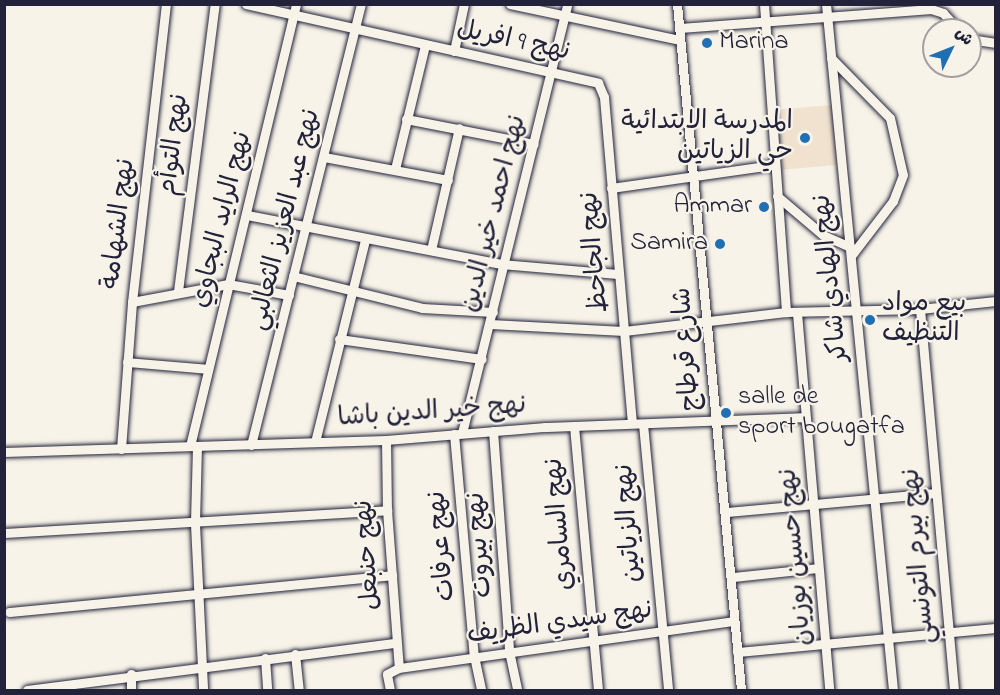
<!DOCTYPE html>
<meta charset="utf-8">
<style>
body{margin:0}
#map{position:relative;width:1000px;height:695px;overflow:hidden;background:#f7f3e8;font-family:"Indie Flower","Playpen Sans Arabic",sans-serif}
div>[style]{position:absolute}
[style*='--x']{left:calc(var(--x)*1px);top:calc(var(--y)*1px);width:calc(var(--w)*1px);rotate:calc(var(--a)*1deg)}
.built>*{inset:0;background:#f0e2ce}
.roads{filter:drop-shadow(0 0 2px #22223b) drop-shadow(0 0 2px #22223b)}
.street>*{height:9px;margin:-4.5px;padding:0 4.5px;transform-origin:4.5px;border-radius:4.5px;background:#f7f3e8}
.dots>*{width:16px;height:16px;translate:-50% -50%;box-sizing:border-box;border:3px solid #f7f3e8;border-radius:50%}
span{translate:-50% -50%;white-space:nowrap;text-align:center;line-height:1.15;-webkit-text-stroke:4.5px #f7f3e8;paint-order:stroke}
.street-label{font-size:26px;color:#22223b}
.poi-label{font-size:26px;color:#22223b}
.left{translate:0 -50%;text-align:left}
.right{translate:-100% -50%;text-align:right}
.frame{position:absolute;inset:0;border:6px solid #22223b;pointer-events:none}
.north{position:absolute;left:922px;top:18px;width:60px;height:60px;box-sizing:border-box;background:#f7f3e8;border:2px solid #a29fa3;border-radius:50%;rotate:47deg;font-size:16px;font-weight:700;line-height:24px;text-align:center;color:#22223b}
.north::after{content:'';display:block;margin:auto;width:21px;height:27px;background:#1f6fb2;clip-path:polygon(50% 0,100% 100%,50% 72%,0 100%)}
</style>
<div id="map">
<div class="built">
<i style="clip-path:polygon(832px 105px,836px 165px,779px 170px,774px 110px)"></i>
</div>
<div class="roads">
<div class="street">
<i style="--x:246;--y:4;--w:361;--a:12.6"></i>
<i style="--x:598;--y:83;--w:15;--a:67"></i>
<i style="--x:604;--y:97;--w:327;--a:85.1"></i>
<i style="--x:510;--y:4;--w:173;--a:12"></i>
<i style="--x:677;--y:4;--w:689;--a:84.67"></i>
<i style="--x:764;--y:4;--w:309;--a:85.9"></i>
<i style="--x:826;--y:4;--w:689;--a:84.42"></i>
<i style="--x:680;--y:28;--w:252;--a:-4.3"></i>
<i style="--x:931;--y:9;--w:13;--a:18"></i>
<i style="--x:943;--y:13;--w:23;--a:47"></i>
<i style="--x:970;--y:39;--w:26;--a:9"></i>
<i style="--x:454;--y:51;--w:48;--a:-78"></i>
<i style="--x:831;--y:58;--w:84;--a:45.5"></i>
<i style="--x:890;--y:118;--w:58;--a:77.2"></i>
<i style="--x:903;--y:175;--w:28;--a:111"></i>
<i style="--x:893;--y:201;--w:69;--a:127.4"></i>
<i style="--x:406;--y:119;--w:130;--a:11.1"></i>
<i style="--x:324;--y:157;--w:126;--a:10.5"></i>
<i style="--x:395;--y:169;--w:128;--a:-76.4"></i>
<i style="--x:611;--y:188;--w:164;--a:-8.1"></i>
<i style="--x:777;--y:196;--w:60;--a:40.3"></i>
<i style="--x:823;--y:235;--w:30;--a:24"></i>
<i style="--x:247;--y:215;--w:259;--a:10.9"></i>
<i style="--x:501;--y:264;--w:117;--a:4.9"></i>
<i style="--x:431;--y:250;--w:125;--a:-77.1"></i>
<i style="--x:293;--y:276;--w:133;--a:13.9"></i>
<i style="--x:422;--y:308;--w:71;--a:3.2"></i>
<i style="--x:178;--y:291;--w:289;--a:-82.7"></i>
<i style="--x:132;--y:302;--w:98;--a:-10.6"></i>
<i style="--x:228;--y:284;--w:62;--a:10.2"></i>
<i style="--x:920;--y:309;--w:383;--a:84.9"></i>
<i style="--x:797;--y:313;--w:378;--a:85.1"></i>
<i style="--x:490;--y:324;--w:134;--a:3"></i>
<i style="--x:624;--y:331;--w:163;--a:-6.7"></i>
<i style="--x:786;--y:312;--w:134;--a:-1.3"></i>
<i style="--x:920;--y:309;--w:76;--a:-6"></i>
<i style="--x:339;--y:339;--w:144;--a:8"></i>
<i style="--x:127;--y:362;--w:81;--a:4.9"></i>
<i style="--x:643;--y:424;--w:267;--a:84.6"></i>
<i style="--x:574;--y:426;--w:265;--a:84.8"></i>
<i style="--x:493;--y:431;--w:221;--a:85.8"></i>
<i style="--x:509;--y:651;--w:40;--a:78"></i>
<i style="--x:462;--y:433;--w:442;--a:-76.2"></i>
<i style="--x:454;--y:434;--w:223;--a:84.9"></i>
<i style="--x:474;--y:656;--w:35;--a:78"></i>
<i style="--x:386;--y:440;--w:70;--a:89.2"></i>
<i style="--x:387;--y:510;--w:158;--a:85.7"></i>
<i style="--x:315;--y:442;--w:208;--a:-76.1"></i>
<i style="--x:251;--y:445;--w:455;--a:-76"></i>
<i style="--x:190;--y:446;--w:455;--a:-76.5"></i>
<i style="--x:197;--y:446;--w:78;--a:91.5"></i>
<i style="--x:195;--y:524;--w:166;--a:87.2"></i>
<i style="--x:121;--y:449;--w:147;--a:-85.7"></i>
<i style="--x:132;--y:302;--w:300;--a:-83.5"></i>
<i style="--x:4;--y:452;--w:382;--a:-1.8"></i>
<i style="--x:386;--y:440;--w:160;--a:-4.7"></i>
<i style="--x:545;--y:427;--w:259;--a:-2.2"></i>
<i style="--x:726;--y:512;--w:209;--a:-5.2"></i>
<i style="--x:5;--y:533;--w:383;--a:-3.4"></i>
<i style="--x:733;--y:577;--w:85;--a:-6"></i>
<i style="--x:9;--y:612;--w:385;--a:-5.5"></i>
<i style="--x:737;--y:652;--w:260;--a:-5.3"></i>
<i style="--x:295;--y:654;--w:36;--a:84"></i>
<i style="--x:265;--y:658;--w:32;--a:86"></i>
<i style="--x:131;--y:674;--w:16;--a:90"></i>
<i style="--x:27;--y:690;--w:372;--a:-7.3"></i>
<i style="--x:390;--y:690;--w:16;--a:-101"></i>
<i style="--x:387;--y:674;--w:13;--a:-27"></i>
<i style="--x:399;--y:668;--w:338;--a:-8"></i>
</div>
</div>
<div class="dots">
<i style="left:707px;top:43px;background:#1f6fb2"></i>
<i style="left:805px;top:138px;background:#1f6fb2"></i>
<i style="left:764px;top:207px;background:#1f6fb2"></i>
<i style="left:720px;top:244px;background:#1f6fb2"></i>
<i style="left:870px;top:320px;background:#1f6fb2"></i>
<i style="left:726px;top:413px;background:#1f6fb2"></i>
</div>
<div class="street-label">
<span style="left:513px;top:42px;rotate:12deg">نهج 9 افريل</span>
<span style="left:175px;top:145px;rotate:-83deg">نهج التوأم</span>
<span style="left:495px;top:214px;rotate:-76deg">نهج احمد خير الدين</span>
<span style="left:223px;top:220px;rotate:-76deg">نهج الرايد البجاوي</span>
<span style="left:286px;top:220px;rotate:-76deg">نهج عبد العزيز الثعالبي</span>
<span style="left:120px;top:224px;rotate:-83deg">نهج الشهامة</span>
<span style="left:596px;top:252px;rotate:-95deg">نهج الجاحظ</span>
<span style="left:832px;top:278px;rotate:-96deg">نهج الهادي شاكر</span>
<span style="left:688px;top:349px;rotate:-94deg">شارع قرطاج</span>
<span style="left:432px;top:413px;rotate:-4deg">نهج خير الدين باشا</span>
<span style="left:630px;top:523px;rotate:-94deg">نهج الزياتين</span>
<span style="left:561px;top:524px;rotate:-95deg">نهج السامري</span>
<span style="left:481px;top:545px;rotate:-94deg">نهج بيروت</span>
<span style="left:443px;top:546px;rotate:-95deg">نهج عرفات</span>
<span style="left:369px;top:555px;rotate:-94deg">نهج حنبعل</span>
<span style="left:920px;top:556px;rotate:-95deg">نهج بيرم التونسي</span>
<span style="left:797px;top:557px;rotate:-95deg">نهج حسين بوزيان</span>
<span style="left:560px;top:624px;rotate:-8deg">نهج سيدي الظريف</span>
</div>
<div class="poi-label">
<span class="left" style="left:719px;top:43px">Marina</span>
<span class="right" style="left:793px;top:138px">المدرسة الابتدائية<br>حي الزياتين</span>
<span class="right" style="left:752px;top:207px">Ammar</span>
<span class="right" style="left:708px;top:244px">Samira</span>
<span class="left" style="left:882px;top:320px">بيع مواد<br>التنظيف</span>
<span class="left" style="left:738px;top:413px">salle de<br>sport bougatfa</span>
</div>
<div class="frame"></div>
<div class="north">ش</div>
</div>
